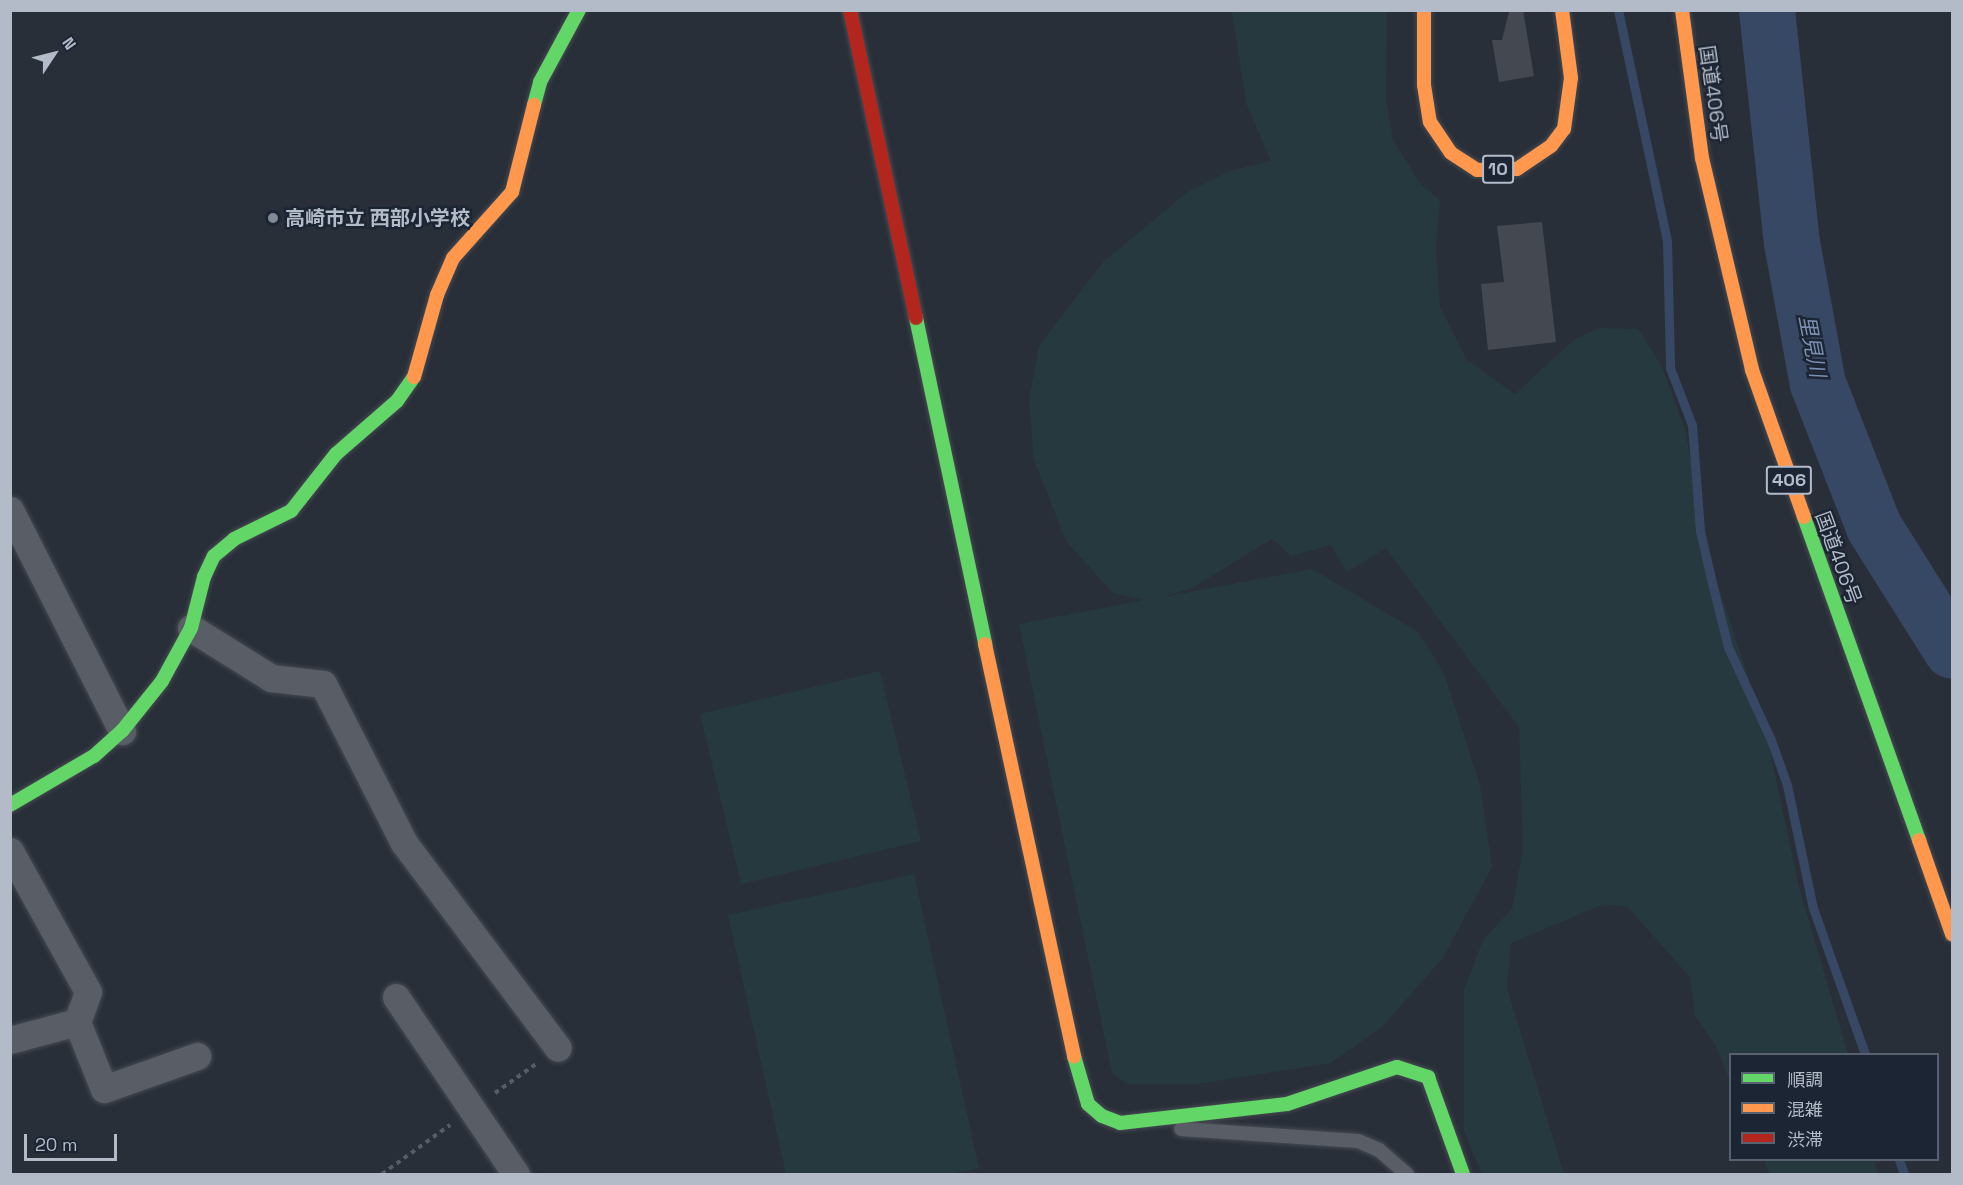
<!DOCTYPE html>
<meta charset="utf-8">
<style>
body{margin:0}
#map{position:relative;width:1963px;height:1185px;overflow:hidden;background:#292f39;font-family:"Space Grotesk","Noto Sans JP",sans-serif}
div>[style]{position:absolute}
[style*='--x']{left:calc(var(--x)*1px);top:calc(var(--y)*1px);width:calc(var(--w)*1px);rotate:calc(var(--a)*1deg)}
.green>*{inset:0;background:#26393f}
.stream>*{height:9px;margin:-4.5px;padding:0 4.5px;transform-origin:4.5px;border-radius:4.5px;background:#374864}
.river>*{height:56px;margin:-28px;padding:0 28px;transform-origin:28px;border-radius:28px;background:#374864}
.building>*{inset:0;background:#434851}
.path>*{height:4px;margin-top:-2px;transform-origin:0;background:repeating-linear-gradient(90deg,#575d63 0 4.5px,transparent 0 9px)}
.roads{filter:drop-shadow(0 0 2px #454a51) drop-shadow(0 0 2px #454a51)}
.lane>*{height:14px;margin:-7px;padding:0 7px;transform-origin:7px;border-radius:7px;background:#595e66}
.street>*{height:27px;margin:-13.5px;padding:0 13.5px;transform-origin:13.5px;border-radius:13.5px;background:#595e66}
.fast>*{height:14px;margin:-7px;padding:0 7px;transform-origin:7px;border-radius:7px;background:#63d668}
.slow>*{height:14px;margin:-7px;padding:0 7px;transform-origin:7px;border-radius:7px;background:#ff974d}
.jam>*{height:14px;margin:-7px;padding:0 7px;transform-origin:7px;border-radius:7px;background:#b3261e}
.dots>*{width:16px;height:16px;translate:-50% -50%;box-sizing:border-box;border:3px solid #1c2533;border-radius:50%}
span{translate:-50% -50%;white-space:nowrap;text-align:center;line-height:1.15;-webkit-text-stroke:5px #1c2533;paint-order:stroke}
.shield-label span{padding:2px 4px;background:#1c2533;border:2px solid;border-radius:4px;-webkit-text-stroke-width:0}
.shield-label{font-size:18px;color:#b3bbc9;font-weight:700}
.street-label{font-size:20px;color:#b3bbc9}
.poi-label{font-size:20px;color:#b3bbc9;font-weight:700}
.left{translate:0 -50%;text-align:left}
.water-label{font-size:21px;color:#7b8fb2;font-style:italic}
.frame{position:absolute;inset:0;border:12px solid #b3bbc9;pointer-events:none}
.legend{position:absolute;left:1729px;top:1053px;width:210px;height:108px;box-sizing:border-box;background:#1c2533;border:2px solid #58616f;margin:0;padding:8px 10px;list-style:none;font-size:18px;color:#b3bbc9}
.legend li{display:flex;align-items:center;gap:12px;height:30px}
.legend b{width:30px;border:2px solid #58616f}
.north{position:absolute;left:24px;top:24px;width:60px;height:60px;-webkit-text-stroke:4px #1c2533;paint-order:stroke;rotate:55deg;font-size:16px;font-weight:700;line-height:24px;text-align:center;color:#b3bbc9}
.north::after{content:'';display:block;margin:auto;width:21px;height:27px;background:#b3bbc9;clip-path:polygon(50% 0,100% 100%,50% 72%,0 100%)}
.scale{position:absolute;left:24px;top:1134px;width:93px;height:27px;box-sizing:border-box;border:3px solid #b3bbc9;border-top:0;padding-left:8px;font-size:18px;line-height:21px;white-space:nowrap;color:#b3bbc9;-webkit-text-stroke:4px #1c2533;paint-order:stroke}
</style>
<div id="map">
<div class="green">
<i style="clip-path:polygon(1232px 11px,1387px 11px,1386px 100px,1393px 140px,1421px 185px,1440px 200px,1436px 247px,1440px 307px,1467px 360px,1515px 394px,1575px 339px,1599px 328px,1638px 329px,1661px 365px,1685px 429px,1707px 552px,1765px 728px,1799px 887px,1848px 1054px,1730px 1054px,1730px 1081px,1715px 1044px,1695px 1016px,1690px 977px,1628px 907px,1604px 904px,1511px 943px,1507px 988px,1564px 1174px,1482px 1174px,1464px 1131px,1464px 990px,1483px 940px,1512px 909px,1523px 849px,1519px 727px,1386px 548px,1347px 572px,1331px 545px,1291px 556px,1272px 539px,1192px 588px,1163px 597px,1312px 569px,1418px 632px,1444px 673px,1480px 785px,1492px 867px,1442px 959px,1381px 1028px,1330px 1063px,1197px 1084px,1128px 1084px,1112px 1073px,1019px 624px,1145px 600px,1113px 593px,1066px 541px,1034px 460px,1029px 400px,1039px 346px,1104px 261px,1188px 192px,1230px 171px,1271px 161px,1246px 103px)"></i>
<i style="clip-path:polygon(880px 671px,921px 841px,741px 884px,700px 714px)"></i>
<i style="clip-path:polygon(914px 874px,979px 1168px,950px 1174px,786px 1174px,728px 915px)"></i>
<i style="clip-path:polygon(1764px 1160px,1874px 1160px,1878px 1174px,1770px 1174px)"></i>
</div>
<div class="stream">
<i style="--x:1618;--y:10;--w:236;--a:78"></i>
<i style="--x:1667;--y:241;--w:127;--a:88.6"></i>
<i style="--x:1670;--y:368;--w:61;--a:68.9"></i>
<i style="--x:1692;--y:425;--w:106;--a:85.7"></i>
<i style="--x:1700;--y:531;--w:62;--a:76.9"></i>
<i style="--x:1714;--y:591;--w:58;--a:76"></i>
<i style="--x:1728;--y:647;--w:102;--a:65.2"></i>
<i style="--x:1771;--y:740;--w:48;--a:70.4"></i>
<i style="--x:1787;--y:785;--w:126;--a:78.1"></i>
<i style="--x:1813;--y:908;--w:155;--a:70.4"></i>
<i style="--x:1899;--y:1160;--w:15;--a:70"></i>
</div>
<div class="river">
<i style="--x:1767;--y:10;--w:234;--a:83.9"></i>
<i style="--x:1792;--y:243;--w:143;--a:79.6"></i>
<i style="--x:1818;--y:384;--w:154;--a:68.6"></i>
<i style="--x:1874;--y:527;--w:146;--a:57.8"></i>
</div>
<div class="building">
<i style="clip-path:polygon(1523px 10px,1534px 76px,1499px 82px,1492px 40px,1502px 40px,1509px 12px)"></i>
<i style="clip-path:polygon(1542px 222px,1556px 342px,1488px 350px,1481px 284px,1504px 282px,1497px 226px)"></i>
</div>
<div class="path">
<i style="--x:495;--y:1093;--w:50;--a:-35.3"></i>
<i style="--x:382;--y:1174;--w:84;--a:-35.8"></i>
</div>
<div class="roads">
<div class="lane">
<i style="--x:1181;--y:1129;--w:177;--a:3.9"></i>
<i style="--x:1358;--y:1141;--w:23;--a:23"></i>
<i style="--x:1379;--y:1150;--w:37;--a:41"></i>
</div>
<div class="street">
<i style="--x:10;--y:510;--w:248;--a:63.1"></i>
<i style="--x:191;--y:628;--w:94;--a:32"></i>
<i style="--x:271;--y:678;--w:52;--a:6.6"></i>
<i style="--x:323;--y:684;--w:178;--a:63"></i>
<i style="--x:404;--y:843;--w:256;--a:53.1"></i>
<i style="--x:10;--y:851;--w:161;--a:61"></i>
<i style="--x:88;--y:992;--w:32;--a:110"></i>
<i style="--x:77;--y:1022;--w:69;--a:165"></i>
<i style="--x:396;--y:997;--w:214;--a:55.9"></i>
<i style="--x:77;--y:1022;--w:72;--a:68.1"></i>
<i style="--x:104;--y:1089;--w:99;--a:-19.5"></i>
</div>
<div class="fast">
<i style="--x:534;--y:105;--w:24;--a:-75"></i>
<i style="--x:540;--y:82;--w:82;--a:-61.6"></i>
<i style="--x:916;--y:318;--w:333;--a:78"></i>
<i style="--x:1804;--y:517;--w:343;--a:70.4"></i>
<i style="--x:10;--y:805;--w:97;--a:-30.3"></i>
<i style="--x:94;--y:756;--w:38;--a:-42"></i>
<i style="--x:122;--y:731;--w:64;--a:-51.3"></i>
<i style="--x:162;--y:681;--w:60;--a:-61.3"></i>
<i style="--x:191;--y:628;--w:53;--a:-75.7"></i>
<i style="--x:204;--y:577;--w:23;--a:-65"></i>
<i style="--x:214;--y:556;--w:26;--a:-40"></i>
<i style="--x:234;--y:539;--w:64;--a:-26.2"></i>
<i style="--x:291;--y:511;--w:73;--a:-51.7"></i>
<i style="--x:336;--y:454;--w:81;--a:-41"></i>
<i style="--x:397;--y:401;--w:29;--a:-55"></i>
<i style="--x:1074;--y:1056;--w:50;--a:73.7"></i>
<i style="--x:1088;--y:1104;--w:18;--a:41"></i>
<i style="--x:1102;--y:1116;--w:19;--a:21"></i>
<i style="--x:1120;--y:1123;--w:168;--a:-6.5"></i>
<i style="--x:1287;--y:1104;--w:116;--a:-18.6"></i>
<i style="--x:1397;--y:1067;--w:33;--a:18"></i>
<i style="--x:1428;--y:1077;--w:103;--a:70.2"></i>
</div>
<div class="slow">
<i style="--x:1424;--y:10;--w:75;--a:90"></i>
<i style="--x:1424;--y:85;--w:37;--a:81"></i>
<i style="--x:1430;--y:122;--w:37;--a:56"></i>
<i style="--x:1451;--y:153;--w:31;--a:33"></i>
<i style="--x:1477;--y:170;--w:40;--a:-1.4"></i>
<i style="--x:1517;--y:169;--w:41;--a:-34.1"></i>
<i style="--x:1551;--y:146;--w:21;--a:-53"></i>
<i style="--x:1564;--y:129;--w:51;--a:-82.2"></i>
<i style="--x:1571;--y:78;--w:69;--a:-97.5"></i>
<i style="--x:1682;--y:10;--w:149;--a:82.3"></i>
<i style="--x:1702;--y:158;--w:218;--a:76.7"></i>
<i style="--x:1752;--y:370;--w:156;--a:70.5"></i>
<i style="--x:414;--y:377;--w:85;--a:-74.3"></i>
<i style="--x:437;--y:295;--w:40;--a:-66.6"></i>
<i style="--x:453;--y:258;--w:89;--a:-48.2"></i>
<i style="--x:512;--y:192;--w:90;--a:-75.8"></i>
<i style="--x:985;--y:644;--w:422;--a:77.8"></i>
<i style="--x:1919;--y:840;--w:100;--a:70.7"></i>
</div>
<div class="jam">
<i style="--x:850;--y:10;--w:315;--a:77.9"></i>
</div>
</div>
<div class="dots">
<i style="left:273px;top:218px;background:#838a97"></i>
</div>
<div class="shield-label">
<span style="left:1498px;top:169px">10</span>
<span style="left:1789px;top:480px">406</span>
</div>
<div class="street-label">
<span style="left:1713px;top:94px;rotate:82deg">国道406号</span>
<span style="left:1838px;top:558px;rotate:70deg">国道406号</span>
</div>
<div class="poi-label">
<span class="left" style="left:285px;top:218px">高崎市立 西部小学校</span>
</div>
<div class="water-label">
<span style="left:1812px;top:346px;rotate:79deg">里見川</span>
</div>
<div class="frame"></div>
<ul class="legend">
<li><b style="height:8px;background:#63d668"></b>順調</li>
<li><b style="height:8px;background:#ff974d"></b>混雑</li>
<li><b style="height:8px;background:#b3261e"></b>渋滞</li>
</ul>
<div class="north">N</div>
<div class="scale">20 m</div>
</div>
